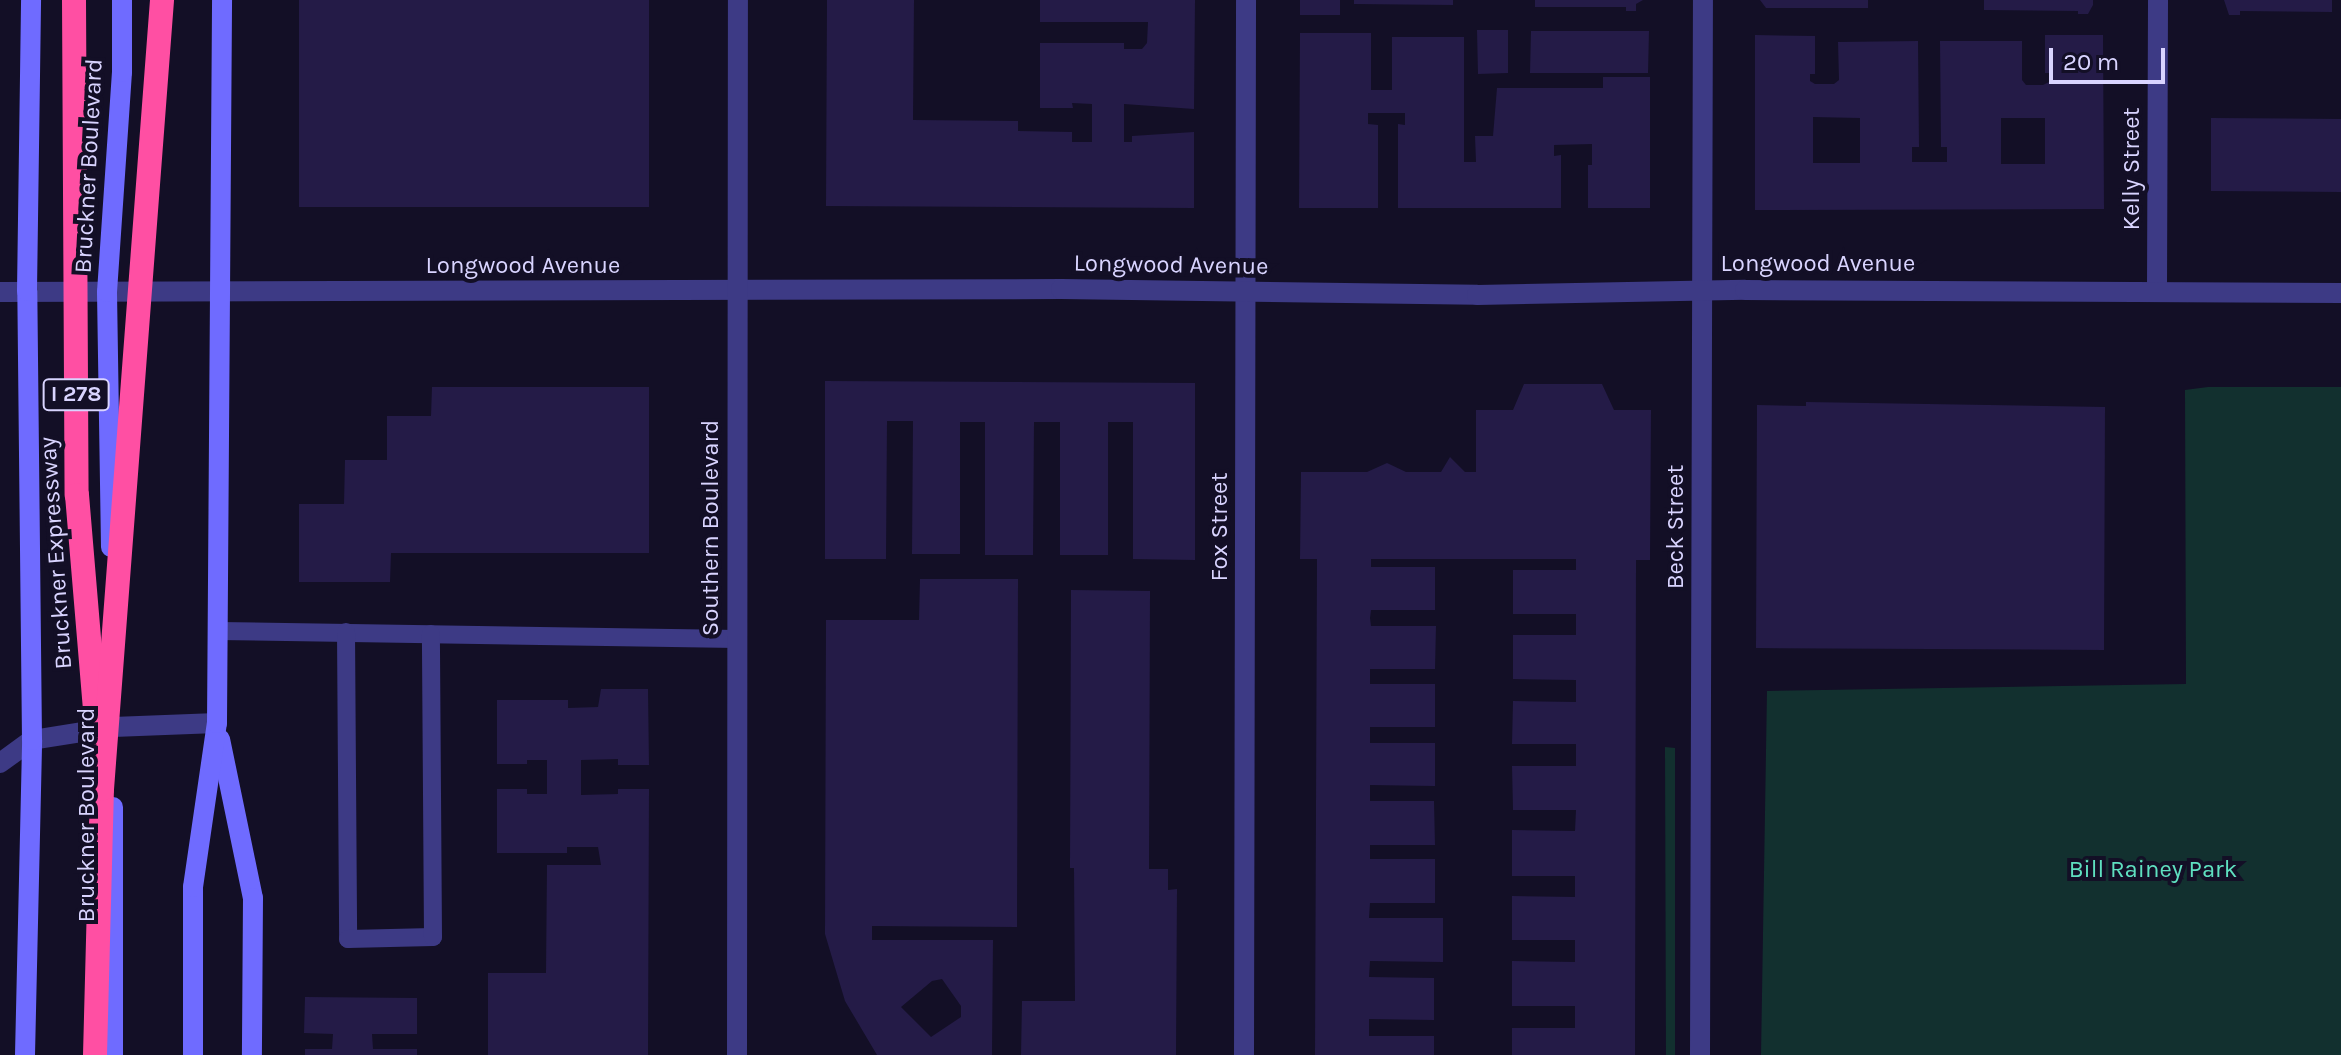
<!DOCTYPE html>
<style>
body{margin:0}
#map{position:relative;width:2341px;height:1055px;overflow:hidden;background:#130f26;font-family:Karla,sans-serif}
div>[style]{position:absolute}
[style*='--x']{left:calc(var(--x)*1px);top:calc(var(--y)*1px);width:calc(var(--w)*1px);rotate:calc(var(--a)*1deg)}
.green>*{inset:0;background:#12302f}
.building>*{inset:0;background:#241b47}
.service>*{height:18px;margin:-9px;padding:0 9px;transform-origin:9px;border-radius:9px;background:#3d3a85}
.minor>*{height:20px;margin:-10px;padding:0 10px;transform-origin:10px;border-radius:10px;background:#3d3a85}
.tertiary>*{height:20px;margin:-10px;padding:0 10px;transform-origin:10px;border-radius:10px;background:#3d3a85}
.secondary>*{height:20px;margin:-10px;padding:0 10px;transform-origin:10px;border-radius:10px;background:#6f6bff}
.motorway>*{height:24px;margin:-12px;padding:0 12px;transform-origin:12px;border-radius:12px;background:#ff4fa3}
.motorway-bridge>*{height:24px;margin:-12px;padding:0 12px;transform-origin:12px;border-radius:12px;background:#ff4fa3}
span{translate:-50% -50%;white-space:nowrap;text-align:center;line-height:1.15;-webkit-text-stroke:8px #130f26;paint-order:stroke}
.shield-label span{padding:2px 6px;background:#130f26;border:2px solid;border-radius:6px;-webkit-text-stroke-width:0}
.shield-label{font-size:22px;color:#d9d4ff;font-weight:700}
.street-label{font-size:24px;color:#d9d4ff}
.park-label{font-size:24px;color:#5fe0c0}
.scale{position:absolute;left:2049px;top:48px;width:116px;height:36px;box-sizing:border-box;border:4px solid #d9d4ff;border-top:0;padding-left:10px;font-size:24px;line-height:28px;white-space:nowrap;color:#d9d4ff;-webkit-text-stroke:6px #130f26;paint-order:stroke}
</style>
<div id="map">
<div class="green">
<i style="clip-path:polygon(2208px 387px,2341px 387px,2341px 1055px,1761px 1055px,1767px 691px,2186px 684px,2185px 390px)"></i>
<i style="clip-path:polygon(1665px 747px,1675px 748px,1675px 1055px,1666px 1055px)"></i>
</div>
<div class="building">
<i style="clip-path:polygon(299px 0,649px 0,649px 207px,299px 207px)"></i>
<i style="clip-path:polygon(827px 0,914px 0,913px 120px,1018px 121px,1018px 131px,1072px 132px,1072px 142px,1092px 142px,1092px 104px,1072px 103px,1073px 108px,1040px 108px,1040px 43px,1124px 43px,1124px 49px,1142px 49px,1147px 43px,1148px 22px,1040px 22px,1040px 0,1195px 0,1194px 109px,1124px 104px,1124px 142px,1132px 142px,1132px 136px,1194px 132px,1194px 208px,826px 206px)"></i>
<i style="clip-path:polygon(1300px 0,1340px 0,1340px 15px,1300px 15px)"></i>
<i style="clip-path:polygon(1354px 0,1453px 0,1453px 5px,1354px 4px)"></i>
<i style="clip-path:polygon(1535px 0,1643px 0,1636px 4px,1636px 11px,1626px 11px,1626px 7px,1535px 7px)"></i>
<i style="clip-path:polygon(1760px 0,1868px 0,1868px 8px,1766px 8px)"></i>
<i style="clip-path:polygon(1984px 0,2093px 0,2093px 5px,2088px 14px,2078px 14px,2078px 11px,1984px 10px)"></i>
<i style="clip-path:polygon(2224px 0,2332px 0,2332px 12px,2240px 11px,2240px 15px,2229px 15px)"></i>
<i style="clip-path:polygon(1477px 30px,1508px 30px,1508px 73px,1478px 74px)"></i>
<i style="clip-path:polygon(1531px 31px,1649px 31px,1648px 73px,1530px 73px)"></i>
<i style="clip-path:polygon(1300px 33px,1371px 33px,1371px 90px,1392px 90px,1392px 37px,1464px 37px,1464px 162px,1476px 162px,1475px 136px,1493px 136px,1497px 88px,1603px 88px,1603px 77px,1650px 77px,1650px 208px,1588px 208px,1588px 165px,1592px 165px,1592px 144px,1554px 145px,1554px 156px,1561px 155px,1561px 208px,1398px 208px,1398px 124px,1405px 125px,1405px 113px,1368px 113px,1368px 124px,1378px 125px,1378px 208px,1299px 208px)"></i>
<i style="clip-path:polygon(evenodd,1755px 35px,1815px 36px,1815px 74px,1810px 74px,1810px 81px,1815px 84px,1834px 84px,1839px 80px,1838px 42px,1918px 41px,1919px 147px,1912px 147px,1912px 162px,1947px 162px,1947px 147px,1941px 147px,1940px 41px,2022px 41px,2022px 80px,2026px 85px,2043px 85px,2051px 81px,2051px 73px,2045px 73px,2045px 35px,2103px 35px,2104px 209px,1755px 210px,1755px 35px,1813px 117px,1860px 118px,1860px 163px,1813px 163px,1813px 117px,1755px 35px,2001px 118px,2045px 118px,2045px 164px,2001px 164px,2001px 118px)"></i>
<i style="clip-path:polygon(2211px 118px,2341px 119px,2341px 192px,2211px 191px)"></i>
<i style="clip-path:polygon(825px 381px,1195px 383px,1195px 560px,1133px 559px,1133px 422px,1108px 422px,1108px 555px,1060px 555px,1060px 422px,1034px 422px,1033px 555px,985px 555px,985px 422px,960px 422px,960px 554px,912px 554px,913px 421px,887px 421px,886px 559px,825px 559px)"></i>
<i style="clip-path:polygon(1524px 384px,1602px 384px,1614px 410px,1651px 410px,1650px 560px,1636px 560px,1635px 1055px,1512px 1055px,1512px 1028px,1575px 1028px,1575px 1006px,1512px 1006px,1512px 961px,1575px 962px,1575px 940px,1512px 940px,1512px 896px,1575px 897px,1575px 876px,1512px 876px,1512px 830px,1575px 831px,1576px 810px,1513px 810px,1512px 766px,1576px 766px,1576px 744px,1512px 744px,1513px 701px,1576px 702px,1576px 680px,1513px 679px,1513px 635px,1576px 635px,1576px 614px,1513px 614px,1513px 570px,1576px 570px,1576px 559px,1371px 559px,1371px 567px,1435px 567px,1435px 610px,1371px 610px,1370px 618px,1371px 626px,1436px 626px,1435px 669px,1370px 669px,1370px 684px,1435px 684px,1435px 727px,1370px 727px,1370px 743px,1435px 743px,1435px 786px,1370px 785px,1370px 801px,1434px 801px,1435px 845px,1370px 845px,1370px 859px,1435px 859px,1435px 903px,1370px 903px,1369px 918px,1443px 918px,1443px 962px,1370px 961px,1369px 977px,1434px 978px,1434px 1020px,1369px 1019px,1369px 1036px,1434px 1036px,1434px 1055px,1315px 1055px,1317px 559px,1300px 559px,1301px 472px,1367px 472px,1387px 463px,1406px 472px,1441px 472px,1450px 457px,1465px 472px,1476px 472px,1476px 410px,1513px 410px)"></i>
<i style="clip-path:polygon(432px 387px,649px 387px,649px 553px,391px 553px,390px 582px,299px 582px,299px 504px,344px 504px,345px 460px,387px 460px,387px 416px,431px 416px)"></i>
<i style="clip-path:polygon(1806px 402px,2105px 407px,2104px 650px,1756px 648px,1757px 405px,1806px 406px)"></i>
<i style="clip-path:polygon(evenodd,920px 579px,1018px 579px,1017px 927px,872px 926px,872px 940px,993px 940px,992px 1055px,877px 1055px,845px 1001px,825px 934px,826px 620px,919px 620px,920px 579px,942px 979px,961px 1006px,961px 1017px,931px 1037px,901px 1007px,932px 981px,942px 979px)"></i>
<i style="clip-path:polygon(1071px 590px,1150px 591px,1149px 869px,1168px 869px,1168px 890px,1177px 889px,1176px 1055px,1021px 1055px,1022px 1001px,1075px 1001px,1074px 868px,1070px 868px)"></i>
<i style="clip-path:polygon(601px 689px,648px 689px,649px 765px,618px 765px,618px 759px,581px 760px,581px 795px,618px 794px,618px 789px,649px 789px,648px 1055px,488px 1055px,488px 973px,546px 973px,547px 865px,601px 865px,598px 847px,567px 847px,567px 853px,497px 853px,497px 789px,527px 789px,527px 794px,547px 794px,547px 760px,527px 760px,527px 764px,497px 764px,497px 700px,568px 700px,568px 708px,598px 707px)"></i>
<i style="clip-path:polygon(305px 997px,417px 998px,417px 1034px,372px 1034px,373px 1049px,417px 1049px,417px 1055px,305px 1055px,305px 1049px,332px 1049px,333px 1034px,304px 1033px)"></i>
</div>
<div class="service">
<i style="--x:218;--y:631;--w:519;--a:0.88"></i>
<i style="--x:346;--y:632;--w:307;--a:89.6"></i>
<i style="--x:348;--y:939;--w:85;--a:-1.3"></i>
<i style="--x:433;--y:937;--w:303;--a:-90.4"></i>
</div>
<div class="minor">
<i style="--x:2157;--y:290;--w:290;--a:-89.8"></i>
<i style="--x:1244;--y:1055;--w:1055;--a:-89.89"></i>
<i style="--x:1700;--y:1055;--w:1055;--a:-89.84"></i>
</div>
<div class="tertiary">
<i style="--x:0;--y:292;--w:1061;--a:-0.16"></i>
<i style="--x:1061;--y:289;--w:416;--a:0.8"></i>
<i style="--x:1477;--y:295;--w:268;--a:-1.1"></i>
<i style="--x:1745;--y:290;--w:596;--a:0.29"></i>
<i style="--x:0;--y:763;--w:39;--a:-36"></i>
<i style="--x:32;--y:740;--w:82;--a:-9.1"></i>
<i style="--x:113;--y:727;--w:104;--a:-2.2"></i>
<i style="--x:737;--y:1055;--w:1055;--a:-89.95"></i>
</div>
<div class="secondary">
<i style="--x:111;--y:547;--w:255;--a:-90.9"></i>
<i style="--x:107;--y:292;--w:221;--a:-86.1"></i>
<i style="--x:122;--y:72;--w:72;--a:-90"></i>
<i style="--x:220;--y:739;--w:162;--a:78.3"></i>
<i style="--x:253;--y:898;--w:157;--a:90.4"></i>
<i style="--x:113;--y:807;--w:248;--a:90"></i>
<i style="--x:25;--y:1055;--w:315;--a:-88.7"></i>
<i style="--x:32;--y:740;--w:449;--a:-90.6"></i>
<i style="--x:27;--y:291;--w:291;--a:-89.2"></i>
<i style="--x:193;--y:1055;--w:168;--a:-90"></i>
<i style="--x:193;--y:887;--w:166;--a:-81.7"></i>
<i style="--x:217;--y:723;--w:723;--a:-89.6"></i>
</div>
<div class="motorway">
<i style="--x:95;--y:1055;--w:266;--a:-88.5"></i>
</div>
<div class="motorway-bridge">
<i style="--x:74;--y:0;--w:495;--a:89.7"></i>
<i style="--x:77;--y:495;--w:225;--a:85.2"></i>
<i style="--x:102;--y:789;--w:791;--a:-85.65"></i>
</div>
<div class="shield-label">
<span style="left:76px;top:395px">I 278</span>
</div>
<div class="street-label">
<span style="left:89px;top:166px;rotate:-87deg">Bruckner Boulevard</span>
<span style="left:2132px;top:169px;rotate:-90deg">Kelly Street</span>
<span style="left:1818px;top:264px">Longwood Avenue</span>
<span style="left:1171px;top:265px;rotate:1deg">Longwood Avenue</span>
<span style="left:523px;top:266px">Longwood Avenue</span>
<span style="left:1220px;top:527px;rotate:-90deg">Fox Street</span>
<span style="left:1676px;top:527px;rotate:-90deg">Beck Street</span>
<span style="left:711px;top:528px;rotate:-90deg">Southern Boulevard</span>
<span style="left:56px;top:553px;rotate:-94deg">Bruckner Expressway</span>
<span style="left:87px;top:815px;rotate:-90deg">Bruckner Boulevard</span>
</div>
<div class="park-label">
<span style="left:2153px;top:870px">Bill Rainey Park</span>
</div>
<div class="scale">20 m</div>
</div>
